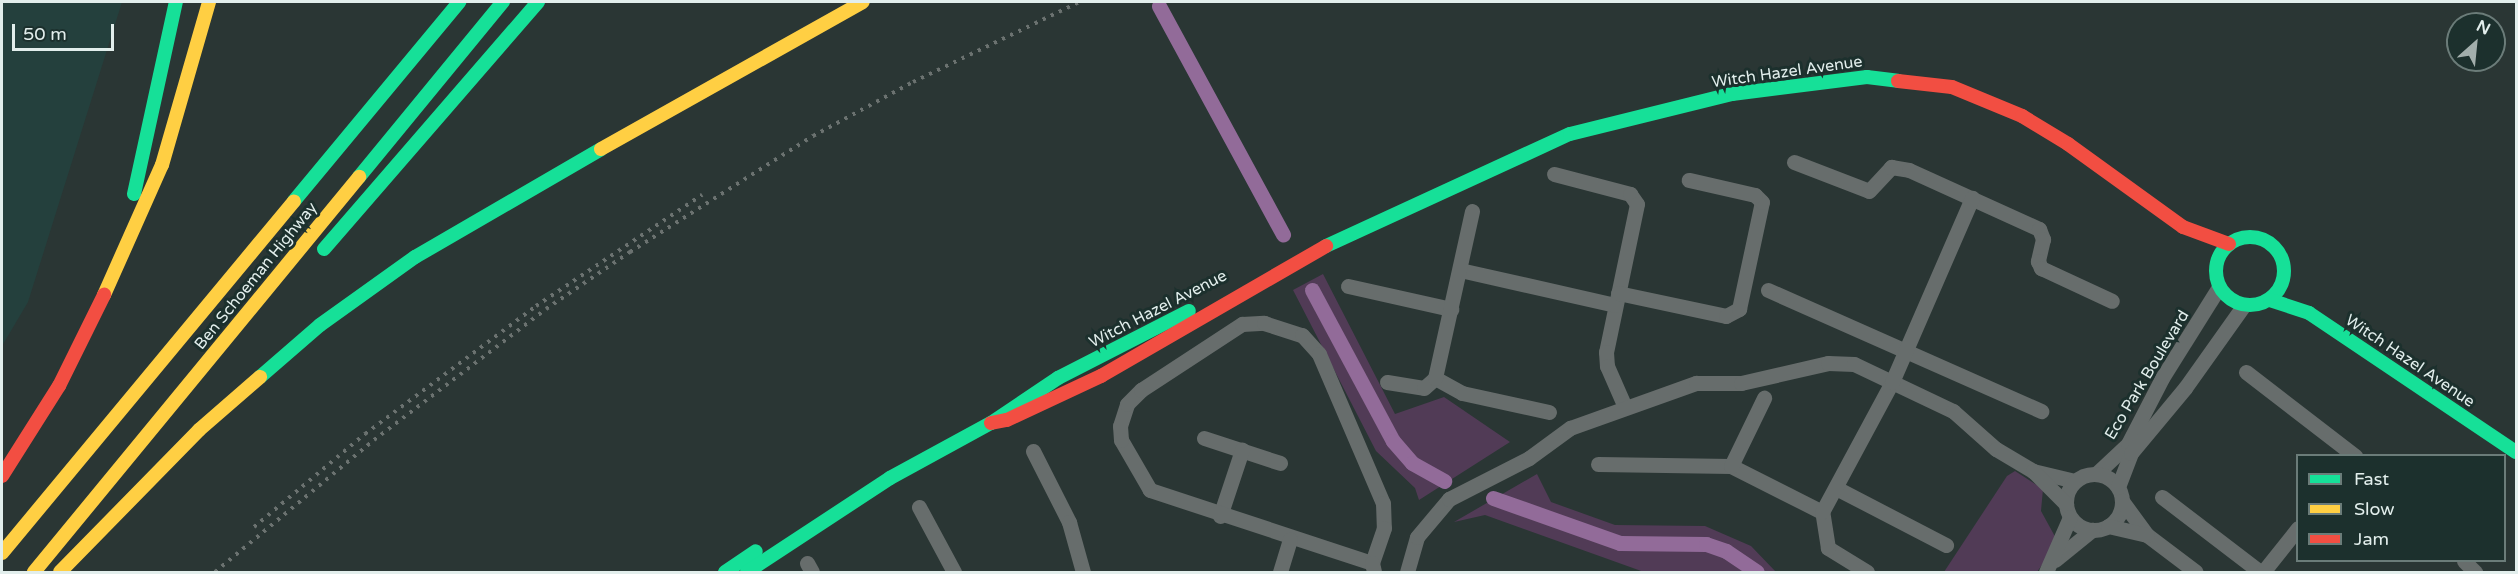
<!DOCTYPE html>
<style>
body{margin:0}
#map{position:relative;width:2518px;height:574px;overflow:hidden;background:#2a3634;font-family:"Varela Round",sans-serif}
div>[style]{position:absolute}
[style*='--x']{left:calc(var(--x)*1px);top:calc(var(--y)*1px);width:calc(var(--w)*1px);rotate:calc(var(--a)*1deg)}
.built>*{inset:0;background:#24403d}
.green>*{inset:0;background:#513b56}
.canal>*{height:15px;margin:-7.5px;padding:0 7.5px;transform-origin:7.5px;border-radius:7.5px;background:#926b99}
.street>*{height:15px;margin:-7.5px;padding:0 7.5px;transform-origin:7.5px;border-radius:7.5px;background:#676d6c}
.street>.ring{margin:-7.5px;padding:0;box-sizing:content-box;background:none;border:15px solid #676d6c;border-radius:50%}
.fast>*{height:14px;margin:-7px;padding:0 7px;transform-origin:7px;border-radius:7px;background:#16e098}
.fast>.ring{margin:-7px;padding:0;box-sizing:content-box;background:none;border:14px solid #16e098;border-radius:50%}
.slow>*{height:14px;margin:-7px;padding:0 7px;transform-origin:7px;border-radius:7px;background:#ffcf43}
.jam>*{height:14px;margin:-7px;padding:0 7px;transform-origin:7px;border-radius:7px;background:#f24e42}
.rail>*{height:4px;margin-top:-2px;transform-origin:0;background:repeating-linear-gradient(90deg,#6b7270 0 3px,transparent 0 9px)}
span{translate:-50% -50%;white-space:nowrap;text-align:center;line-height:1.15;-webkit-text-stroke:6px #1c302d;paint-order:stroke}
.street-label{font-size:16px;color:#e2eeec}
.frame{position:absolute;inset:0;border:3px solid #e2eeec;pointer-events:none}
.legend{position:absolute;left:2296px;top:454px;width:210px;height:108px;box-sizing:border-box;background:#1c302d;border:2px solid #6b7c79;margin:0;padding:8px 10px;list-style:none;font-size:18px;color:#e2eeec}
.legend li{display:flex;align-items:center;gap:12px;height:30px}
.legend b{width:30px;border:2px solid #6b7c79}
.north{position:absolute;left:2446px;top:12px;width:60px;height:60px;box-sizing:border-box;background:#1c302d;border:2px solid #6b7c79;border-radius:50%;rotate:27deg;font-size:16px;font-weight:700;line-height:24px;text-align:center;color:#e2eeec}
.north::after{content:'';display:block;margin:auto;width:21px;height:27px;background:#a2aeac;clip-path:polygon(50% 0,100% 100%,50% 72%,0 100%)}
.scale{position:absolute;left:12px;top:24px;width:102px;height:27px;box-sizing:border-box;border:3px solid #e2eeec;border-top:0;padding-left:8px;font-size:18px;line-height:21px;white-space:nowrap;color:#e2eeec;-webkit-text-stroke:4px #1c302d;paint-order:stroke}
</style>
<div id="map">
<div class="built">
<i style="clip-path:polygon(2px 2px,122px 2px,28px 302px,2px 346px)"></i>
</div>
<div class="green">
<i style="clip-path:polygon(1323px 274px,1395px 414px,1444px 397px,1510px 442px,1419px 500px,1415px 488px,1376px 451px,1293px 290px)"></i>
<i style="clip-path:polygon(2015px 471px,2043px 489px,2041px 511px,2058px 542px,2037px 572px,1944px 572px,2007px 476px)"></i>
<i style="clip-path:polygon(1537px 474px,1551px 502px,1615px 525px,1705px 526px,1751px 546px,1776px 572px,1644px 572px,1485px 515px,1454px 522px)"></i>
</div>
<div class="canal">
<i style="--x:1159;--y:6;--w:260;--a:61.5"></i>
<i style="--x:1312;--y:290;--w:171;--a:61.8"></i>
<i style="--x:1393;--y:441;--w:29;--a:49"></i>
<i style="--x:1412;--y:463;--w:37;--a:29"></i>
<i style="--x:1493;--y:498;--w:135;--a:19.5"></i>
<i style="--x:1620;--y:543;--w:86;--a:0.7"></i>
<i style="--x:1706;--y:544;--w:21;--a:19"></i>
<i style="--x:1726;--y:551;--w:37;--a:34"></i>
</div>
<div class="street">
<i style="--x:1794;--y:162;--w:80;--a:21.1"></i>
<i style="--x:1869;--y:191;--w:33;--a:-47"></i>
<i style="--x:1891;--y:167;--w:18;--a:9"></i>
<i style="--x:1909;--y:170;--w:143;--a:24.4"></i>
<i style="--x:2039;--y:229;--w:11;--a:68"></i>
<i style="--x:2043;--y:239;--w:23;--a:103"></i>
<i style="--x:2038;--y:261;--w:8;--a:67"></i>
<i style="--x:2041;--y:268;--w:78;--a:24.9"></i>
<i style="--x:1554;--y:174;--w:79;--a:14.7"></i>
<i style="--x:1630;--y:194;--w:12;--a:55"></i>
<i style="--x:1637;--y:204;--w:151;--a:101.8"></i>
<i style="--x:1606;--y:352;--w:14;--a:86"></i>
<i style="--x:1607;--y:366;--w:45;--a:66.3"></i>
<i style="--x:1460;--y:270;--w:159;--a:12.7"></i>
<i style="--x:1348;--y:286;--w:106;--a:12.6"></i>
<i style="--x:1768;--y:290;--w:299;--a:23.9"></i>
<i style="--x:1618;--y:293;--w:110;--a:12"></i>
<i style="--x:1726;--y:316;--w:15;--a:-28"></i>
<i style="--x:1739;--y:309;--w:109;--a:-77.9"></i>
<i style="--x:1762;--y:202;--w:10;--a:-135"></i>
<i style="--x:1755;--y:195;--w:68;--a:-167.2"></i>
<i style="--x:2246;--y:372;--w:138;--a:37.6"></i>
<i style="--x:1435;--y:378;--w:31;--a:29"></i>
<i style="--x:1462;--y:393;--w:89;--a:12.3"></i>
<i style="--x:1387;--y:382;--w:37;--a:9"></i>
<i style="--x:1424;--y:388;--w:15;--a:-42"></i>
<i style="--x:1435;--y:378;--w:171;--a:-77.5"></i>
<i style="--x:1204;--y:438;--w:80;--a:18.2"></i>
<i style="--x:1033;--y:451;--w:80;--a:63.1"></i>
<i style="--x:1069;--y:522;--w:52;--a:74.4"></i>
<i style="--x:1598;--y:464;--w:133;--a:0.9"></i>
<i style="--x:1731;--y:466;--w:102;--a:26.8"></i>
<i style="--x:1731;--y:466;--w:76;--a:-64.1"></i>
<i style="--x:2033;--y:471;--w:43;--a:13.4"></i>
<i style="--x:2096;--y:474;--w:44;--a:-43.2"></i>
<i style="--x:2128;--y:444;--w:74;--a:-62.7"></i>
<i style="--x:2162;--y:378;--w:107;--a:-57.9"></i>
<i class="ring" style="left:2066px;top:474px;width:41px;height:41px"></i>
<i style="--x:2118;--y:487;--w:36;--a:-69"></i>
<i style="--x:2131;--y:453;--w:85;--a:-50.3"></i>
<i style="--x:2185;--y:388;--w:102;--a:-54.6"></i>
<i style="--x:1836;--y:488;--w:124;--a:27.4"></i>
<i style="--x:2162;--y:497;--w:123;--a:37.4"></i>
<i style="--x:2122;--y:501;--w:42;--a:53.7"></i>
<i style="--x:2147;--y:535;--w:61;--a:37.1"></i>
<i style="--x:919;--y:507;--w:74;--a:61.7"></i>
<i style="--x:1220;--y:516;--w:70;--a:-71.6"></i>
<i style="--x:2108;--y:526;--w:40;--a:13"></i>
<i style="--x:2055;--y:560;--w:48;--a:-39"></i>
<i style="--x:2464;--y:561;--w:16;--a:45"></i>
<i style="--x:807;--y:563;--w:10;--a:61"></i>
<i style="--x:1372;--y:563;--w:234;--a:-161.8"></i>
<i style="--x:1150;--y:490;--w:58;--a:-120.1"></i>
<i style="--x:1121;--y:440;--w:14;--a:-94"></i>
<i style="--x:1120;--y:426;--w:23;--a:-72"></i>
<i style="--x:1127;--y:404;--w:20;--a:-45"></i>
<i style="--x:1141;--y:390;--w:121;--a:-33.2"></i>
<i style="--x:1242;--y:324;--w:22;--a:-3"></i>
<i style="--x:1264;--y:323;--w:40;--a:18"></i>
<i style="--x:1302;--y:335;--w:25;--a:48"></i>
<i style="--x:1319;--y:354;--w:162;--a:66.8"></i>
<i style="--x:1383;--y:503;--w:25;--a:88"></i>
<i style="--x:1384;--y:528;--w:37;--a:109"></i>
<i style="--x:1372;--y:563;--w:9;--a:77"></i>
<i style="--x:1280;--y:572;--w:34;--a:-73"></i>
<i style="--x:1407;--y:572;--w:36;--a:-74"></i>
<i style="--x:1417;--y:537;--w:50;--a:-49.9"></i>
<i style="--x:1449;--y:499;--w:90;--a:-27.1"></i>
<i style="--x:1529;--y:458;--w:51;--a:-36.2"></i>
<i style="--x:1570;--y:428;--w:134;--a:-19.7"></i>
<i style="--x:1696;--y:383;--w:45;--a:0"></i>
<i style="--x:1741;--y:383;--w:89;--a:-12.9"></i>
<i style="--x:1828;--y:363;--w:26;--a:2"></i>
<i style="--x:1854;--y:364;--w:110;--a:25.4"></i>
<i style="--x:1953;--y:411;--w:57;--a:41.5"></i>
<i style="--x:1996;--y:449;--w:43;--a:30.7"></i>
<i style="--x:2033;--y:471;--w:47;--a:45"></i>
<i style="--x:1867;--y:572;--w:46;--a:-148.4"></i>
<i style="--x:1828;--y:548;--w:36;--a:-99"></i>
<i style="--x:1822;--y:512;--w:148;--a:-61.7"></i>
<i style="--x:1892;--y:382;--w:201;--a:-66.5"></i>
<i style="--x:2046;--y:572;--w:60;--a:-66.4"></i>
<i style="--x:2263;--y:572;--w:56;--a:-51.5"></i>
</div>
<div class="fast">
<i style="--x:359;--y:177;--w:227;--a:-50.6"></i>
<i style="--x:134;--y:194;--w:197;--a:-77.7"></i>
<i style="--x:294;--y:201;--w:259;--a:-50.3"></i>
<i class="ring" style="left:2216px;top:237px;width:54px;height:54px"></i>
<i style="--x:1326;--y:246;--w:268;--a:-24.7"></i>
<i style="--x:1570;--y:134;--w:167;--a:-13.9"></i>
<i style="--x:1732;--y:94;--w:136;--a:-7.2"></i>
<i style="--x:1867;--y:77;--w:31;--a:7"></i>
<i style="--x:324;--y:249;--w:327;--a:-49.1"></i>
<i style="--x:2270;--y:300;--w:41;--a:18.4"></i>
<i style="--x:2309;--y:313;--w:249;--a:33.9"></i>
<i style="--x:260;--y:377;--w:79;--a:-40.9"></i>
<i style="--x:320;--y:325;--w:117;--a:-35.6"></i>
<i style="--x:415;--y:257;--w:215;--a:-30.1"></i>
<i style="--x:725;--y:572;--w:37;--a:-34"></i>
<i style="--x:747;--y:572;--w:171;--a:-33.3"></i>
<i style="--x:890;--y:478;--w:115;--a:-28.6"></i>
<i style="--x:991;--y:423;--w:81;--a:-33.9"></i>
<i style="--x:1058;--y:378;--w:147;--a:-27.1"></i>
</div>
<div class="slow">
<i style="--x:601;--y:149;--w:300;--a:-29.3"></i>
<i style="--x:104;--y:295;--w:142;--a:-66"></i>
<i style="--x:162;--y:165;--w:170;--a:-73.9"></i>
<i style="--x:2;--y:553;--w:457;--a:-50.3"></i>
<i style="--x:34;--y:572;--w:512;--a:-50.55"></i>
<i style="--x:60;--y:572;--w:199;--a:-45.6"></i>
<i style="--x:199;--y:430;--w:81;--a:-41"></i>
</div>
<div class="jam">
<i style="--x:1898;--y:81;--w:54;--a:6.3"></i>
<i style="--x:1952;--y:87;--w:76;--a:22.5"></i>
<i style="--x:2022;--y:116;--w:54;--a:31.3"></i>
<i style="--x:2068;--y:144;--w:142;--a:35.8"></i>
<i style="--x:2183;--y:227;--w:49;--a:20.3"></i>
<i style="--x:991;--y:423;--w:16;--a:-11"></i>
<i style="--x:1007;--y:420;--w:104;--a:-25.1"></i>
<i style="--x:1101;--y:376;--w:260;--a:-30"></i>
<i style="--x:2;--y:476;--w:107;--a:-57.7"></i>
<i style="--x:59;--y:386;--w:102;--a:-63.7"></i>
</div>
<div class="rail">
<i style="--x:254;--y:527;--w:145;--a:-40"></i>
<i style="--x:365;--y:434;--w:214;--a:-36.8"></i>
<i style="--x:536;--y:306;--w:200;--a:-33.8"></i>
<i style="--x:215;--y:572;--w:207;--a:-39.7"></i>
<i style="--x:374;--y:440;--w:216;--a:-37.3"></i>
<i style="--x:546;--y:309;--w:102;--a:-34.2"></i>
<i style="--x:630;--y:252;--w:217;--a:-32.4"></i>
<i style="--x:813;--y:136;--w:114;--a:-28.4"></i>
<i style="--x:913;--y:82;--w:184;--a:-25.7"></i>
</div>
<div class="street-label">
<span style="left:1787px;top:72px;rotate:-8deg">Witch Hazel Avenue</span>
<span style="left:256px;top:276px;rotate:-51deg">Ben Schoeman Highway</span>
<span style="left:1158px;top:309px;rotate:-27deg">Witch Hazel Avenue</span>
<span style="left:2410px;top:361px;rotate:34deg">Witch Hazel Avenue</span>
<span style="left:2147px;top:375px;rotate:-59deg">Eco Park Boulevard</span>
</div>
<div class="frame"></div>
<ul class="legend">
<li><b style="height:8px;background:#16e098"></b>Fast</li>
<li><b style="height:8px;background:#ffcf43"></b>Slow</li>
<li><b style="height:8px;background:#f24e42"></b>Jam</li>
</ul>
<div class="north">N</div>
<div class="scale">50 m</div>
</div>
